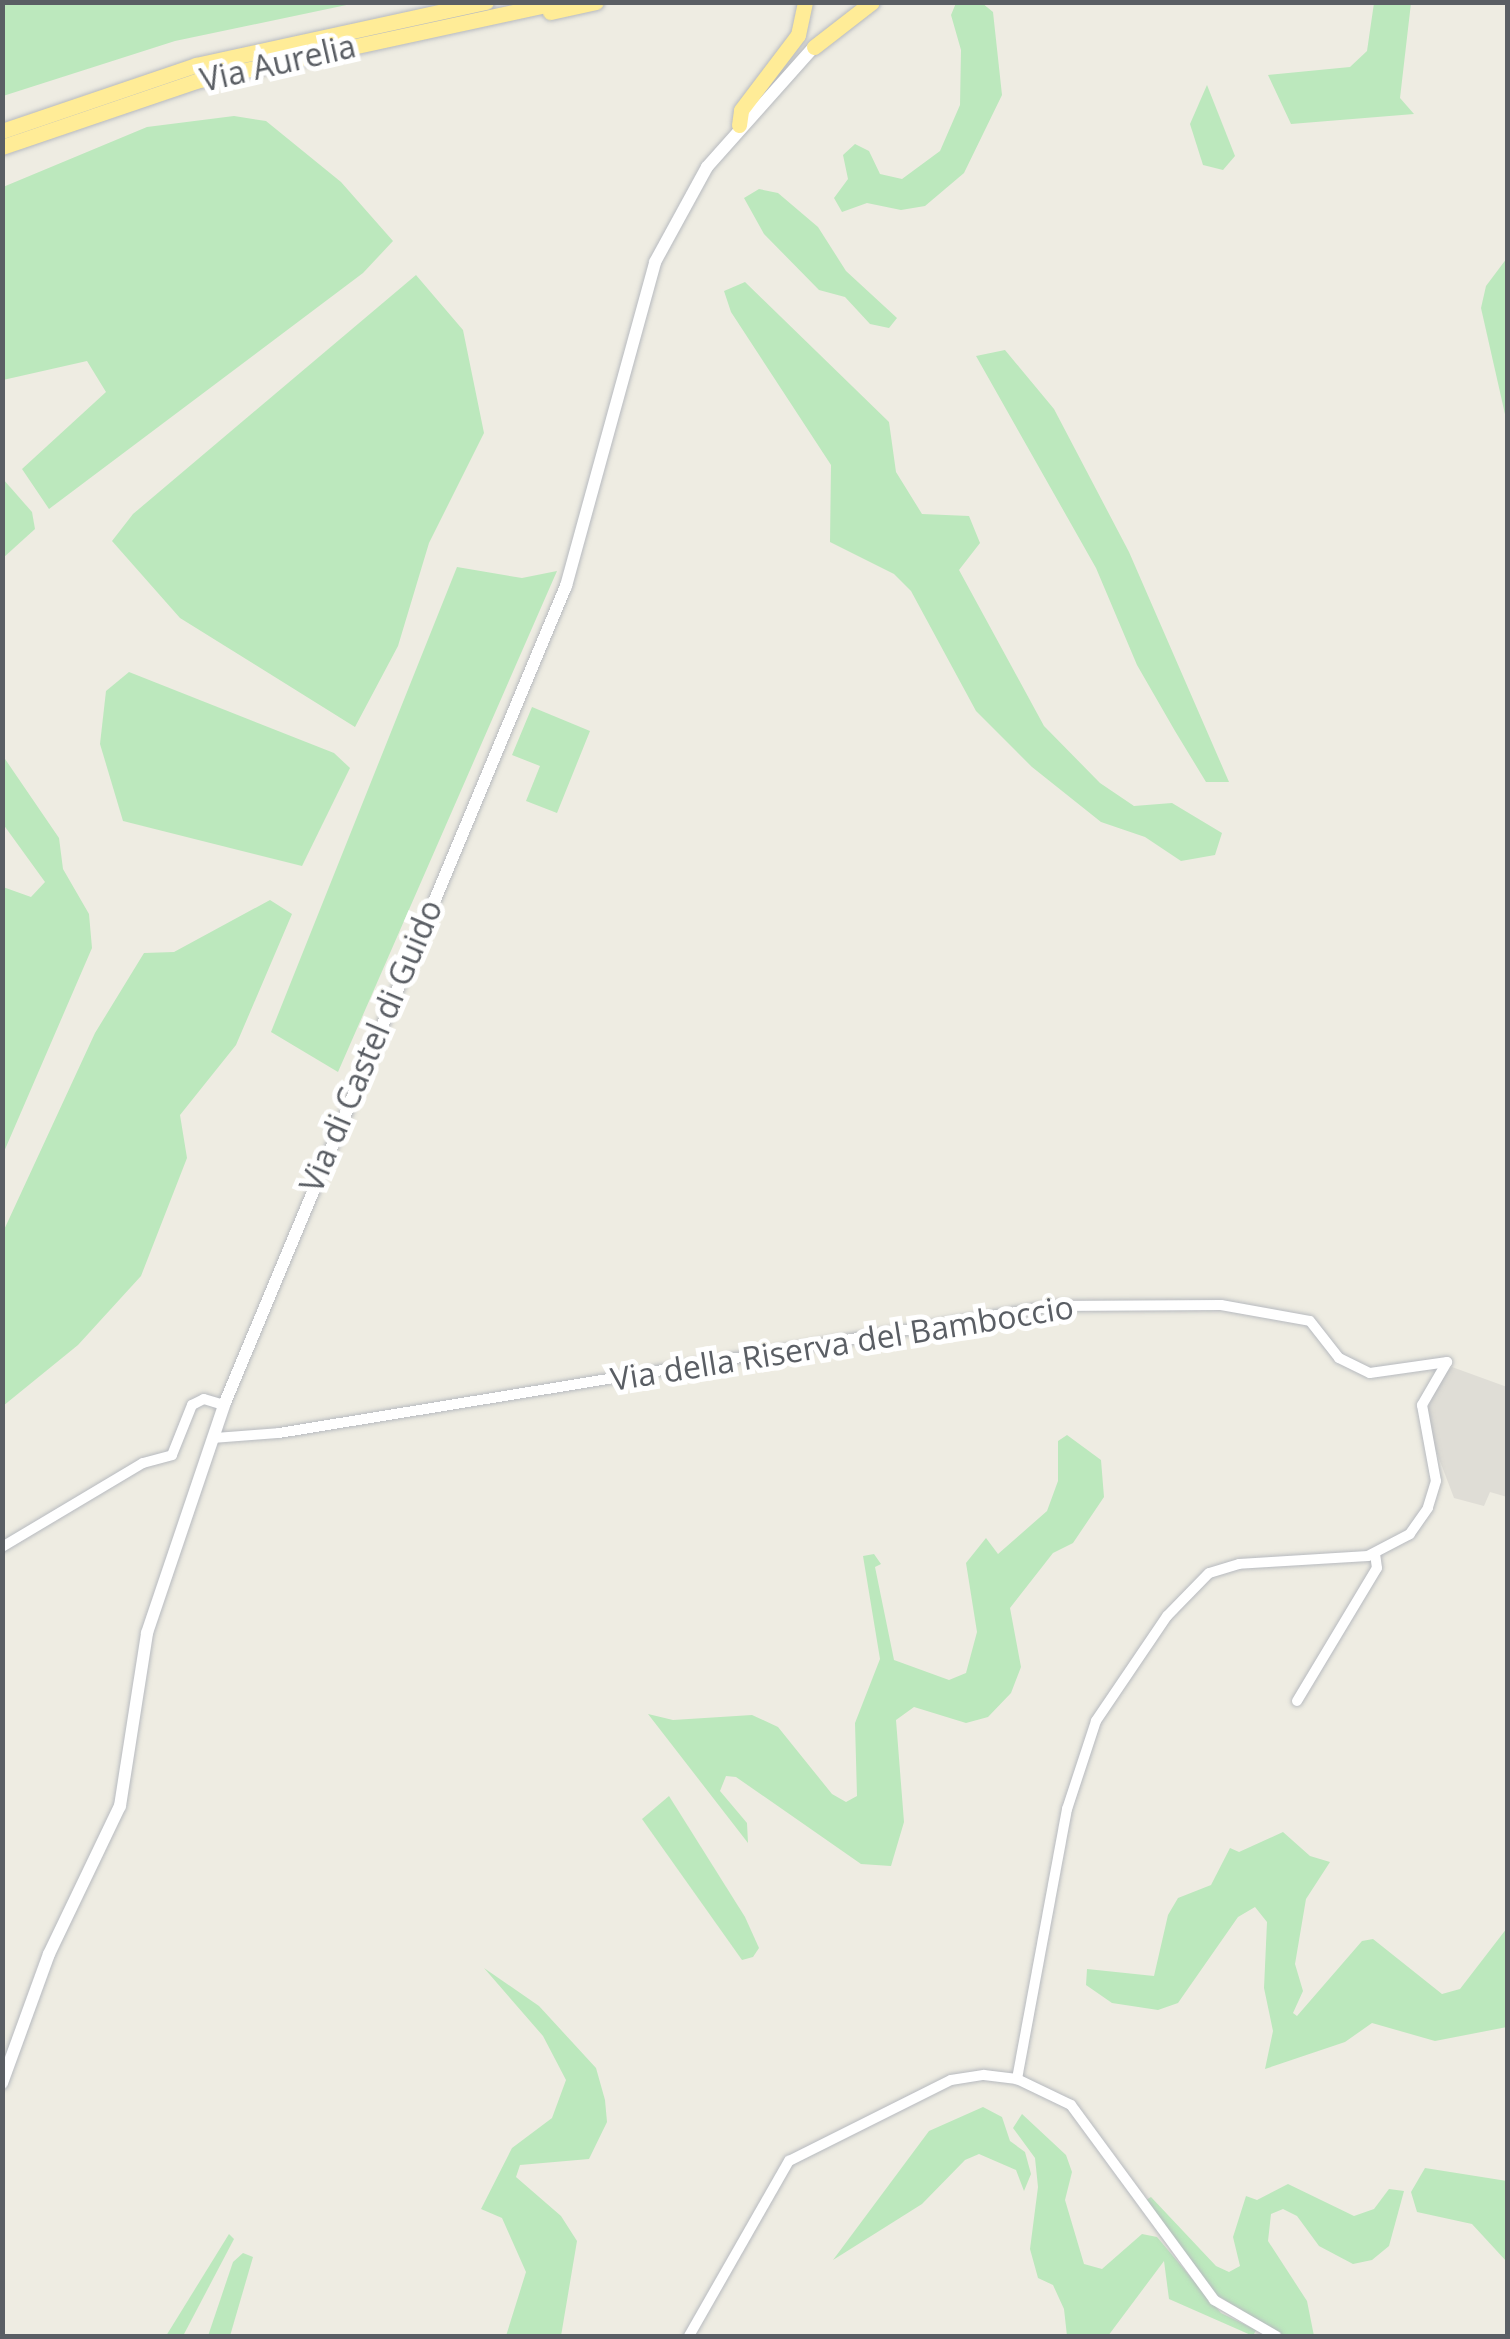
<!DOCTYPE html>
<style>
body{margin:0}
#map{position:relative;width:1510px;height:2339px;overflow:hidden;background:#eeece2;font-family:"Open Sans",sans-serif}
div>[style]{position:absolute}
[style*='--x']{left:calc(var(--x)*1px);top:calc(var(--y)*1px);width:calc(var(--w)*1px);rotate:calc(var(--a)*1deg)}
.industrial>*{inset:0;background:#dfddd6}
.green>*{inset:0;background:#bce8bd}
.roads{filter:drop-shadow(0 0 2px #b7babf) drop-shadow(0 0 2px #b7babf)}
.minor>*{height:10px;margin:-5px;padding:0 5px;transform-origin:5px;border-radius:5px;background:#fff}
.tertiary>*{height:12px;margin:-6px;padding:0 6px;transform-origin:6px;border-radius:6px;background:#fff}
.trunk>*{height:15px;margin:-7.5px;padding:0 7.5px;transform-origin:7.5px;border-radius:7.5px;background:#ffec97}
span{translate:-50% -50%;white-space:nowrap;text-align:center;line-height:1.15;-webkit-text-stroke:10px #fff;paint-order:stroke}
.street-label{font-size:32px;color:#5a5e64}
.frame{position:absolute;inset:0;border:5px solid #5a5e64;pointer-events:none}
</style>
<div id="map">
<div class="industrial">
<i style="clip-path:polygon(1452px 1367px,1507px 1387px,1507px 1497px,1490px 1492px,1484px 1506px,1454px 1498px,1424px 1419px,1438px 1381px)"></i>
</div>
<div class="green">
<i style="clip-path:polygon(3px 2px,356px 2px,356px 3px,175px 41px,3px 96px)"></i>
<i style="clip-path:polygon(956px 3px,982px 3px,993px 12px,1002px 95px,964px 173px,925px 206px,901px 210px,867px 203px,842px 212px,834px 198px,848px 179px,843px 155px,855px 144px,869px 151px,880px 174px,902px 179px,940px 151px,960px 105px,961px 50px,951px 15px)"></i>
<i style="clip-path:polygon(1374px 3px,1411px 3px,1400px 98px,1414px 114px,1291px 124px,1268px 75px,1350px 67px,1367px 51px)"></i>
<i style="clip-path:polygon(1207px 85px,1235px 156px,1223px 170px,1203px 165px,1190px 124px)"></i>
<i style="clip-path:polygon(234px 116px,266px 121px,341px 182px,393px 241px,363px 273px,49px 509px,22px 469px,106px 392px,87px 361px,3px 380px,3px 187px,147px 127px)"></i>
<i style="clip-path:polygon(759px 189px,778px 193px,818px 227px,846px 271px,897px 318px,889px 328px,870px 324px,845px 297px,819px 290px,764px 234px,744px 198px)"></i>
<i style="clip-path:polygon(1507px 258px,1507px 423px,1481px 308px,1486px 286px)"></i>
<i style="clip-path:polygon(416px 275px,463px 330px,484px 433px,429px 543px,398px 646px,355px 727px,180px 618px,112px 541px,133px 514px)"></i>
<i style="clip-path:polygon(745px 282px,889px 422px,896px 472px,922px 514px,969px 516px,980px 543px,959px 570px,1044px 726px,1100px 783px,1134px 806px,1172px 803px,1222px 833px,1215px 855px,1181px 861px,1145px 837px,1101px 822px,1032px 767px,976px 711px,911px 591px,894px 574px,830px 542px,831px 465px,731px 312px,724px 291px)"></i>
<i style="clip-path:polygon(1005px 350px,1054px 409px,1129px 552px,1229px 782px,1206px 782px,1175px 731px,1137px 665px,1096px 568px,976px 356px)"></i>
<i style="clip-path:polygon(3px 479px,32px 512px,35px 529px,3px 558px)"></i>
<i style="clip-path:polygon(457px 567px,522px 578px,557px 571px,338px 1072px,271px 1032px)"></i>
<i style="clip-path:polygon(129px 672px,334px 753px,350px 768px,302px 866px,123px 821px,100px 744px,106px 691px)"></i>
<i style="clip-path:polygon(532px 707px,590px 731px,557px 813px,526px 801px,540px 766px,512px 755px)"></i>
<i style="clip-path:polygon(3px 756px,59px 838px,63px 869px,89px 914px,92px 948px,3px 1154px,3px 887px,31px 897px,45px 882px,3px 824px)"></i>
<i style="clip-path:polygon(270px 900px,292px 914px,236px 1045px,180px 1115px,187px 1158px,141px 1276px,78px 1345px,3px 1406px,3px 1232px,95px 1033px,144px 953px,174px 952px)"></i>
<i style="clip-path:polygon(1067px 1435px,1101px 1460px,1104px 1497px,1073px 1543px,1053px 1553px,1010px 1608px,1021px 1667px,1011px 1693px,988px 1717px,966px 1723px,914px 1707px,896px 1720px,904px 1822px,891px 1866px,861px 1864px,736px 1777px,726px 1776px,720px 1791px,747px 1823px,748px 1843px,648px 1714px,673px 1720px,752px 1715px,778px 1727px,832px 1794px,846px 1802px,857px 1796px,855px 1723px,880px 1659px,863px 1556px,874px 1554px,881px 1564px,875px 1567px,894px 1660px,949px 1680px,966px 1673px,977px 1632px,966px 1563px,986px 1538px,998px 1554px,1047px 1511px,1058px 1481px,1058px 1441px)"></i>
<i style="clip-path:polygon(669px 1796px,745px 1917px,759px 1948px,753px 1957px,742px 1960px,642px 1819px)"></i>
<i style="clip-path:polygon(1283px 1832px,1310px 1856px,1330px 1862px,1306px 1899px,1295px 1964px,1303px 1991px,1293px 2013px,1297px 2016px,1362px 1941px,1373px 1939px,1442px 1994px,1460px 1989px,1507px 1928px,1507px 2027px,1435px 2041px,1372px 2023px,1345px 2042px,1265px 2069px,1273px 2031px,1264px 1988px,1267px 1922px,1255px 1907px,1238px 1917px,1178px 2003px,1158px 2010px,1112px 2003px,1086px 1985px,1087px 1969px,1154px 1976px,1168px 1915px,1178px 1898px,1211px 1885px,1230px 1848px,1239px 1852px)"></i>
<i style="clip-path:polygon(484px 1968px,539px 2006px,596px 2068px,605px 2100px,607px 2122px,589px 2159px,520px 2165px,516px 2177px,561px 2216px,577px 2241px,561px 2336px,506px 2336px,526px 2272px,502px 2218px,481px 2209px,512px 2148px,552px 2118px,566px 2080px,543px 2036px)"></i>
<i style="clip-path:polygon(983px 2107px,1002px 2117px,1010px 2141px,1025px 2152px,1031px 2174px,1024px 2191px,1016px 2170px,979px 2154px,965px 2160px,922px 2204px,833px 2260px,929px 2131px)"></i>
<i style="clip-path:polygon(1022px 2114px,1066px 2155px,1072px 2172px,1065px 2200px,1084px 2264px,1102px 2269px,1142px 2234px,1157px 2237px,1221px 2313px,1256px 2330px,1253px 2336px,1169px 2299px,1164px 2261px,1108px 2336px,1067px 2336px,1064px 2309px,1053px 2285px,1038px 2278px,1030px 2249px,1038px 2187px,1035px 2158px,1013px 2128px)"></i>
<i style="clip-path:polygon(1425px 2168px,1507px 2181px,1507px 2262px,1472px 2224px,1417px 2212px,1411px 2192px)"></i>
<i style="clip-path:polygon(1288px 2184px,1354px 2216px,1374px 2209px,1389px 2189px,1404px 2191px,1389px 2246px,1372px 2260px,1353px 2264px,1319px 2246px,1297px 2216px,1283px 2209px,1271px 2214px,1268px 2241px,1307px 2301px,1314px 2336px,1284px 2336px,1215px 2294px,1146px 2200px,1151px 2197px,1216px 2266px,1229px 2272px,1240px 2266px,1233px 2237px,1246px 2196px,1257px 2200px)"></i>
<i style="clip-path:polygon(229px 2234px,234px 2239px,183px 2336px,166px 2336px)"></i>
<i style="clip-path:polygon(243px 2253px,253px 2257px,230px 2336px,208px 2336px,233px 2262px)"></i>
</div>
<div class="roads">
<div class="minor">
<i style="--x:214;--y:1438;--w:65;--a:-4.4"></i>
<i style="--x:279;--y:1433;--w:784;--a:-9.32"></i>
<i style="--x:1053;--y:1306;--w:168;--a:-0.3"></i>
<i style="--x:1221;--y:1305;--w:90;--a:10.2"></i>
<i style="--x:1310;--y:1321;--w:47;--a:51.9"></i>
<i style="--x:1339;--y:1358;--w:34;--a:26"></i>
<i style="--x:1370;--y:1373;--w:78;--a:-8.1"></i>
<i style="--x:1447;--y:1362;--w:50;--a:120.2"></i>
<i style="--x:1422;--y:1405;--w:77;--a:79.6"></i>
<i style="--x:1436;--y:1481;--w:28;--a:107"></i>
<i style="--x:1428;--y:1508;--w:32;--a:125"></i>
<i style="--x:1410;--y:1534;--w:47;--a:152.4"></i>
<i style="--x:1368;--y:1556;--w:129;--a:176.5"></i>
<i style="--x:1239;--y:1564;--w:31;--a:163"></i>
<i style="--x:1209;--y:1573;--w:60;--a:134.3"></i>
<i style="--x:1167;--y:1616;--w:127;--a:124.1"></i>
<i style="--x:1096;--y:1721;--w:93;--a:108.2"></i>
<i style="--x:1067;--y:1809;--w:275;--a:100.5"></i>
<i style="--x:2;--y:1547;--w:164;--a:-30.8"></i>
<i style="--x:143;--y:1463;--w:30;--a:-15"></i>
<i style="--x:172;--y:1455;--w:54;--a:-68.2"></i>
<i style="--x:192;--y:1405;--w:13;--a:-27"></i>
<i style="--x:204;--y:1399;--w:21;--a:17"></i>
<i style="--x:1297;--y:1701;--w:155;--a:-59"></i>
<i style="--x:1377;--y:1568;--w:14;--a:-98"></i>
<i style="--x:689;--y:2336;--w:202;--a:-60.3"></i>
<i style="--x:789;--y:2161;--w:181;--a:-26.6"></i>
<i style="--x:951;--y:2080;--w:33;--a:-9"></i>
<i style="--x:984;--y:2075;--w:33;--a:7"></i>
<i style="--x:1017;--y:2079;--w:60;--a:25.7"></i>
<i style="--x:1071;--y:2105;--w:242;--a:53.7"></i>
<i style="--x:1214;--y:2300;--w:72;--a:30.1"></i>
</div>
<div class="tertiary">
<i style="--x:2;--y:2083;--w:137;--a:-70"></i>
<i style="--x:49;--y:1954;--w:164;--a:-64.4"></i>
<i style="--x:120;--y:1806;--w:175;--a:-81.1"></i>
<i style="--x:147;--y:1633;--w:241;--a:-71.3"></i>
<i style="--x:224;--y:1405;--w:888;--a:-67.34"></i>
<i style="--x:566;--y:586;--w:336;--a:-74.6"></i>
<i style="--x:655;--y:262;--w:108;--a:-61.3"></i>
<i style="--x:707;--y:167;--w:161;--a:-48.3"></i>
</div>
<div class="trunk">
<i style="--x:550;--y:12;--w:47;--a:-12.3"></i>
<i style="--x:814;--y:47;--w:73;--a:-37.8"></i>
<i style="--x:739;--y:125;--w:15;--a:-82"></i>
<i style="--x:741;--y:110;--w:94;--a:-52.8"></i>
<i style="--x:798;--y:35;--w:34;--a:-78"></i>
<i style="--x:2;--y:131;--w:205;--a:-18.8"></i>
<i style="--x:196;--y:65;--w:297;--a:-12.3"></i>
<i style="--x:2;--y:147;--w:208;--a:-18.8"></i>
<i style="--x:199;--y:80;--w:369;--a:-12.2"></i>
</div>
</div>
<div class="street-label">
<span style="left:278px;top:63px;rotate:-13deg">Via Aurelia</span>
<span style="left:371px;top:1046px;rotate:-67deg">Via di Castel di Guido</span>
<span style="left:842px;top:1343px;rotate:-9deg">Via della Riserva del Bamboccio</span>
</div>
<div class="frame"></div>
</div>
